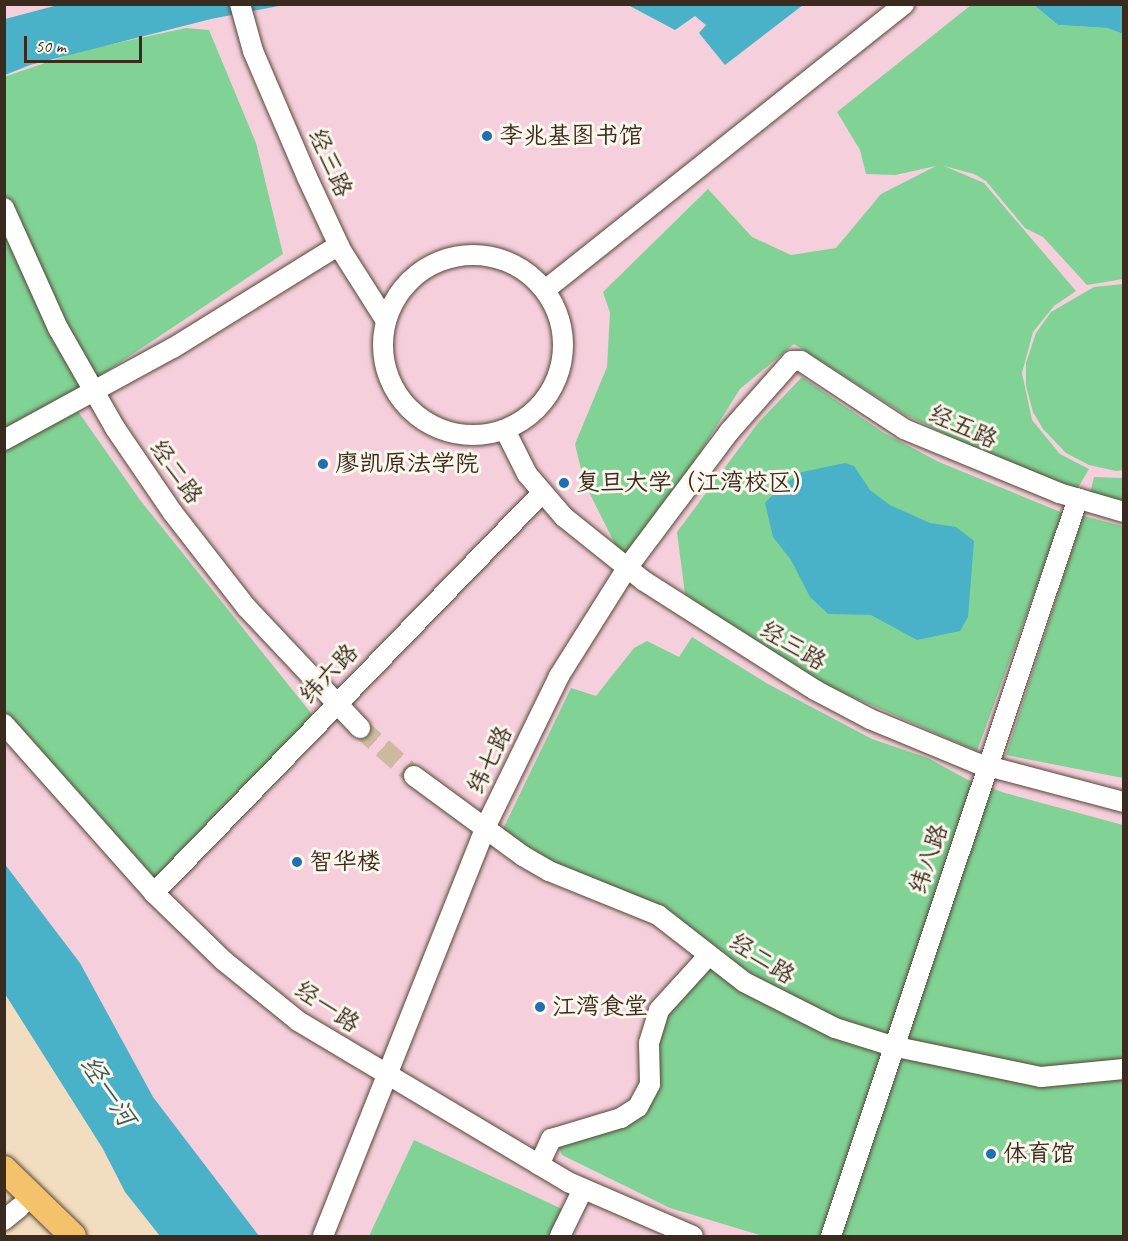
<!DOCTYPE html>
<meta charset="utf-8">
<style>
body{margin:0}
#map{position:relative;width:1128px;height:1241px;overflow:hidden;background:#f2ddc0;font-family:Caveat,"LXGW WenKai TC",sans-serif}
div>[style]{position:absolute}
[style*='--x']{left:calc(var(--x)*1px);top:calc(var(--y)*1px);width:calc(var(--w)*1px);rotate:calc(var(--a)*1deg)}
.built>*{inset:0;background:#f5cfdb}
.green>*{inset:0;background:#81d395}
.water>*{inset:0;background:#4ab2c8}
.minor-tunnel>*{height:20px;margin-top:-10px;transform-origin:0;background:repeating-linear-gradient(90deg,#cdb9a0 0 20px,transparent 0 30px)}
.roads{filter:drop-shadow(0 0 2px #564536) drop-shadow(0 0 2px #564536)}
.minor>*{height:20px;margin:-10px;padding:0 10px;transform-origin:10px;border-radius:10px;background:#fff}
.minor>.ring{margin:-10px;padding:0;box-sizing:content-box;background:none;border:20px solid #fff;border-radius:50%}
.major>*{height:26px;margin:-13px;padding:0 13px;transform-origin:13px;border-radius:13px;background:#f3c26a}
.dots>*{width:16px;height:16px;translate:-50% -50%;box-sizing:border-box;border:3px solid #fbf7ec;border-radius:50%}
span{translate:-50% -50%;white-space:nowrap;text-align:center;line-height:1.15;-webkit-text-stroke:6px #fbf7ec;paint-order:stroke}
.poi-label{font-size:24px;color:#3b2a1e}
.left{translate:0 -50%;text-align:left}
.street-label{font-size:24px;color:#3b2a1e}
.water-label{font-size:26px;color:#405a5a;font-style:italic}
.frame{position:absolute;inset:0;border:6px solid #3b2a1e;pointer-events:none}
.scale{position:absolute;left:24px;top:36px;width:118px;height:27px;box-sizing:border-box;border:3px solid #3b2a1e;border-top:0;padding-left:8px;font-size:18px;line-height:21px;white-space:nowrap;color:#3b2a1e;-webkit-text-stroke:4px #fbf7ec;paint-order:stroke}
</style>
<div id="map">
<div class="built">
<i style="clip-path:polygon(5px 5px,1123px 5px,1123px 1236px,200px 1236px,5px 961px)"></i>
</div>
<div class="green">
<i style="clip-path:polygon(971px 5px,1034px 5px,1058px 25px,1107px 28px,1123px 34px,1123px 279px,1087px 285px,1043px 237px,1025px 228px,986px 181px,974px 174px,944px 166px,984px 183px,1076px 291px,1054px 306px,1033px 332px,1022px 373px,1032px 420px,1060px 454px,1089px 469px,1076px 491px,990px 456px,906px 415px,794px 344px,740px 389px,627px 568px,584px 482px,575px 444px,607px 367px,610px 313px,603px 292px,708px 189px,752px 237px,791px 255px,836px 248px,881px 194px,936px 166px,895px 175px,866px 174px,860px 150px,837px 112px)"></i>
<i style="clip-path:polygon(186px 28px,209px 30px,256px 143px,283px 254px,68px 397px,140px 500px,315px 718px,156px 886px,5px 714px,4px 77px,80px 51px)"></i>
<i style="clip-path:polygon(1123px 284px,1124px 470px,1116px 471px,1089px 465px,1066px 453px,1043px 429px,1033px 412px,1026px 386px,1026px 363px,1036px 333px,1051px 312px,1094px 287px)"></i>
<i style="clip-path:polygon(802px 377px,884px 433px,939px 462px,1063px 513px,977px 751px,830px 687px,707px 613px,685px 594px,677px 532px,758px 423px)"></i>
<i style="clip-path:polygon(1094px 477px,1123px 478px,1123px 507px,1089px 498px)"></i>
<i style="clip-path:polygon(1083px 516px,1123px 526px,1123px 778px,1006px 755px)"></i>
<i style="clip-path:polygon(692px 637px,768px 684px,872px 739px,928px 758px,968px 780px,1005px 793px,1123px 825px,1123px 1236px,763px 1236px,670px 1208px,562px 1155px,557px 1141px,630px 1120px,660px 1021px,714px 952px,554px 868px,503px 829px,571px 688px,596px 696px,634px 648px,647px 641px,679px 657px)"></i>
<i style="clip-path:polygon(414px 1140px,562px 1209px,549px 1236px,369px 1236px)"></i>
</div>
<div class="water">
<i style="clip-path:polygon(58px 5px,284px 5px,211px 19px,30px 65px,5px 75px,5px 19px)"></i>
<i style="clip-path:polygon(628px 5px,803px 5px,725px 65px,699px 33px,706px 25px,695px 16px,675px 30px)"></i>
<i style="clip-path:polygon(1034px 5px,1123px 5px,1123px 34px,1107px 28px,1058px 25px)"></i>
<i style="clip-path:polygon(845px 463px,854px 466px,870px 490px,890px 505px,930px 523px,956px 527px,974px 541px,968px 617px,960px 631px,917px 640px,871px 615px,828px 614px,810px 597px,791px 560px,773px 537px,765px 503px,779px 488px,802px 472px)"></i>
<i style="clip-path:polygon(4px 863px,80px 963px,153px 1097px,259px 1236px,160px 1236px,125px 1192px,103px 1149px,5px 994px)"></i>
</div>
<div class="minor-tunnel">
<i style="--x:360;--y:728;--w:72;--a:41.6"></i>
</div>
<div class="roads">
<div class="minor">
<i style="--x:240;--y:4;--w:49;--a:74.5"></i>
<i style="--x:253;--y:51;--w:137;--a:66.8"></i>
<i style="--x:307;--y:177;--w:81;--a:65"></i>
<i style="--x:341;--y:250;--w:84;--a:57.6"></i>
<i style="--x:4;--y:208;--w:132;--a:65.8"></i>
<i style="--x:58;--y:328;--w:115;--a:60.3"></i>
<i style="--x:115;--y:428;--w:103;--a:55.7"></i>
<i style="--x:173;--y:513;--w:120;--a:52.1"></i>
<i style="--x:247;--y:608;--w:165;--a:46.7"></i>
<i class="ring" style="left:383px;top:255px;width:160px;height:160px"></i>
<i style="--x:545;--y:290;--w:459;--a:-38.5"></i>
<i style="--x:505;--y:430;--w:49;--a:63.4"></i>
<i style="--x:527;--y:474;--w:57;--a:49.3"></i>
<i style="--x:564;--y:517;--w:102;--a:38.7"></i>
<i style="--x:644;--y:581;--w:203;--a:32.5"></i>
<i style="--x:815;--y:690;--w:62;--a:27.8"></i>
<i style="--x:870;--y:719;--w:115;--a:22.5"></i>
<i style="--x:976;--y:763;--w:153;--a:14.8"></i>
<i style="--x:4;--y:440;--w:192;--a:-28.6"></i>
<i style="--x:173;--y:348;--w:195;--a:-31.8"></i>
<i style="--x:4;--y:724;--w:226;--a:48.4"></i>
<i style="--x:154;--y:893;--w:98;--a:44.2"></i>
<i style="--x:224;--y:961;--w:95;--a:39"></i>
<i style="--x:298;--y:1021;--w:314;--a:30.8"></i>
<i style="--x:568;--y:1182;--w:136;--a:23.4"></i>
<i style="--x:414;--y:776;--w:135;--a:36.3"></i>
<i style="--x:523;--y:856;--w:30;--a:30"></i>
<i style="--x:549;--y:871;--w:118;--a:22"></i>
<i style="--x:658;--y:915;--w:109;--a:37.9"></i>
<i style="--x:744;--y:982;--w:102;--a:26.8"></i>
<i style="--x:835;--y:1028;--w:60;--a:17.5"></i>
<i style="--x:892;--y:1046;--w:152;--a:11.8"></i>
<i style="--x:1041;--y:1077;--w:83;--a:-5.5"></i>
<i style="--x:154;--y:893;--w:557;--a:-45.87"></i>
<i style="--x:539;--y:1165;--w:29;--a:-65"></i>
<i style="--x:551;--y:1139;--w:73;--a:-16.7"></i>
<i style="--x:621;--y:1118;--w:20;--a:-33"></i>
<i style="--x:638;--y:1107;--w:26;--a:-62"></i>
<i style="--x:650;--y:1084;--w:41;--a:-91.4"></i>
<i style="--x:649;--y:1043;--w:34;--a:-73"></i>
<i style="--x:659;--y:1010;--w:74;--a:-47.7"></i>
<i style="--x:4;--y:1220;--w:21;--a:-39"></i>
<i style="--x:323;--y:1236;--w:441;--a:-68.3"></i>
<i style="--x:486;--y:826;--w:167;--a:-64"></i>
<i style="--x:559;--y:676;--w:128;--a:-57.8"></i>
<i style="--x:627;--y:568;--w:170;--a:-53.1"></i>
<i style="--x:729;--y:432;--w:95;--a:-48.4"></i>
<i style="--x:792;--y:361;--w:9;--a:0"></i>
<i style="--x:801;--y:361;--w:123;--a:33.4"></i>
<i style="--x:904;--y:429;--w:168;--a:22.4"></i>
<i style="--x:1059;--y:493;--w:68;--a:16.3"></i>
<i style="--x:560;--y:1236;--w:52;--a:-63.9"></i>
<i style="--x:831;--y:1236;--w:778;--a:-71.5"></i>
</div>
<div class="major">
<i style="--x:4;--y:1169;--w:96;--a:44.2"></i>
</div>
</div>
<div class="dots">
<i style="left:487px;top:136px;background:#1f6fb2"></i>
<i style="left:323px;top:464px;background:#1f6fb2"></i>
<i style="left:564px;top:483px;background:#1f6fb2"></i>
<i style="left:297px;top:862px;background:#1f6fb2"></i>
<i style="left:540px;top:1007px;background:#1f6fb2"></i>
<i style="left:991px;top:1154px;background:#1f6fb2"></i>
</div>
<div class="poi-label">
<span class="left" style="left:499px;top:136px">李兆基图书馆</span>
<span class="left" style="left:335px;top:464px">廖凯原法学院</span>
<span class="left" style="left:576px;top:483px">复旦大学（江湾校区）</span>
<span class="left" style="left:309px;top:862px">智华楼</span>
<span class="left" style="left:552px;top:1007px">江湾食堂</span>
<span class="left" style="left:1003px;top:1154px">体育馆</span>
</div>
<div class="street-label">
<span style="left:330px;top:163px;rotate:66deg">经三路</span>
<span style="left:963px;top:427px;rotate:24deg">经五路</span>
<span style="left:176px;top:472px;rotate:55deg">经二路</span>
<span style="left:793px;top:646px;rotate:31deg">经三路</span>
<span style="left:329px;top:674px;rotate:-46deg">纬六路</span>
<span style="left:490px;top:760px;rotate:-64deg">纬七路</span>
<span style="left:929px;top:859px;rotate:-71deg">纬八路</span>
<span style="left:762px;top:959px;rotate:33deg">经二路</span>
<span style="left:327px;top:1007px;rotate:34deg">经一路</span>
</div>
<div class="water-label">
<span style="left:108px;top:1091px;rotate:57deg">经一河</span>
</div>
<div class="frame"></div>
<div class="scale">50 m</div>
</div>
